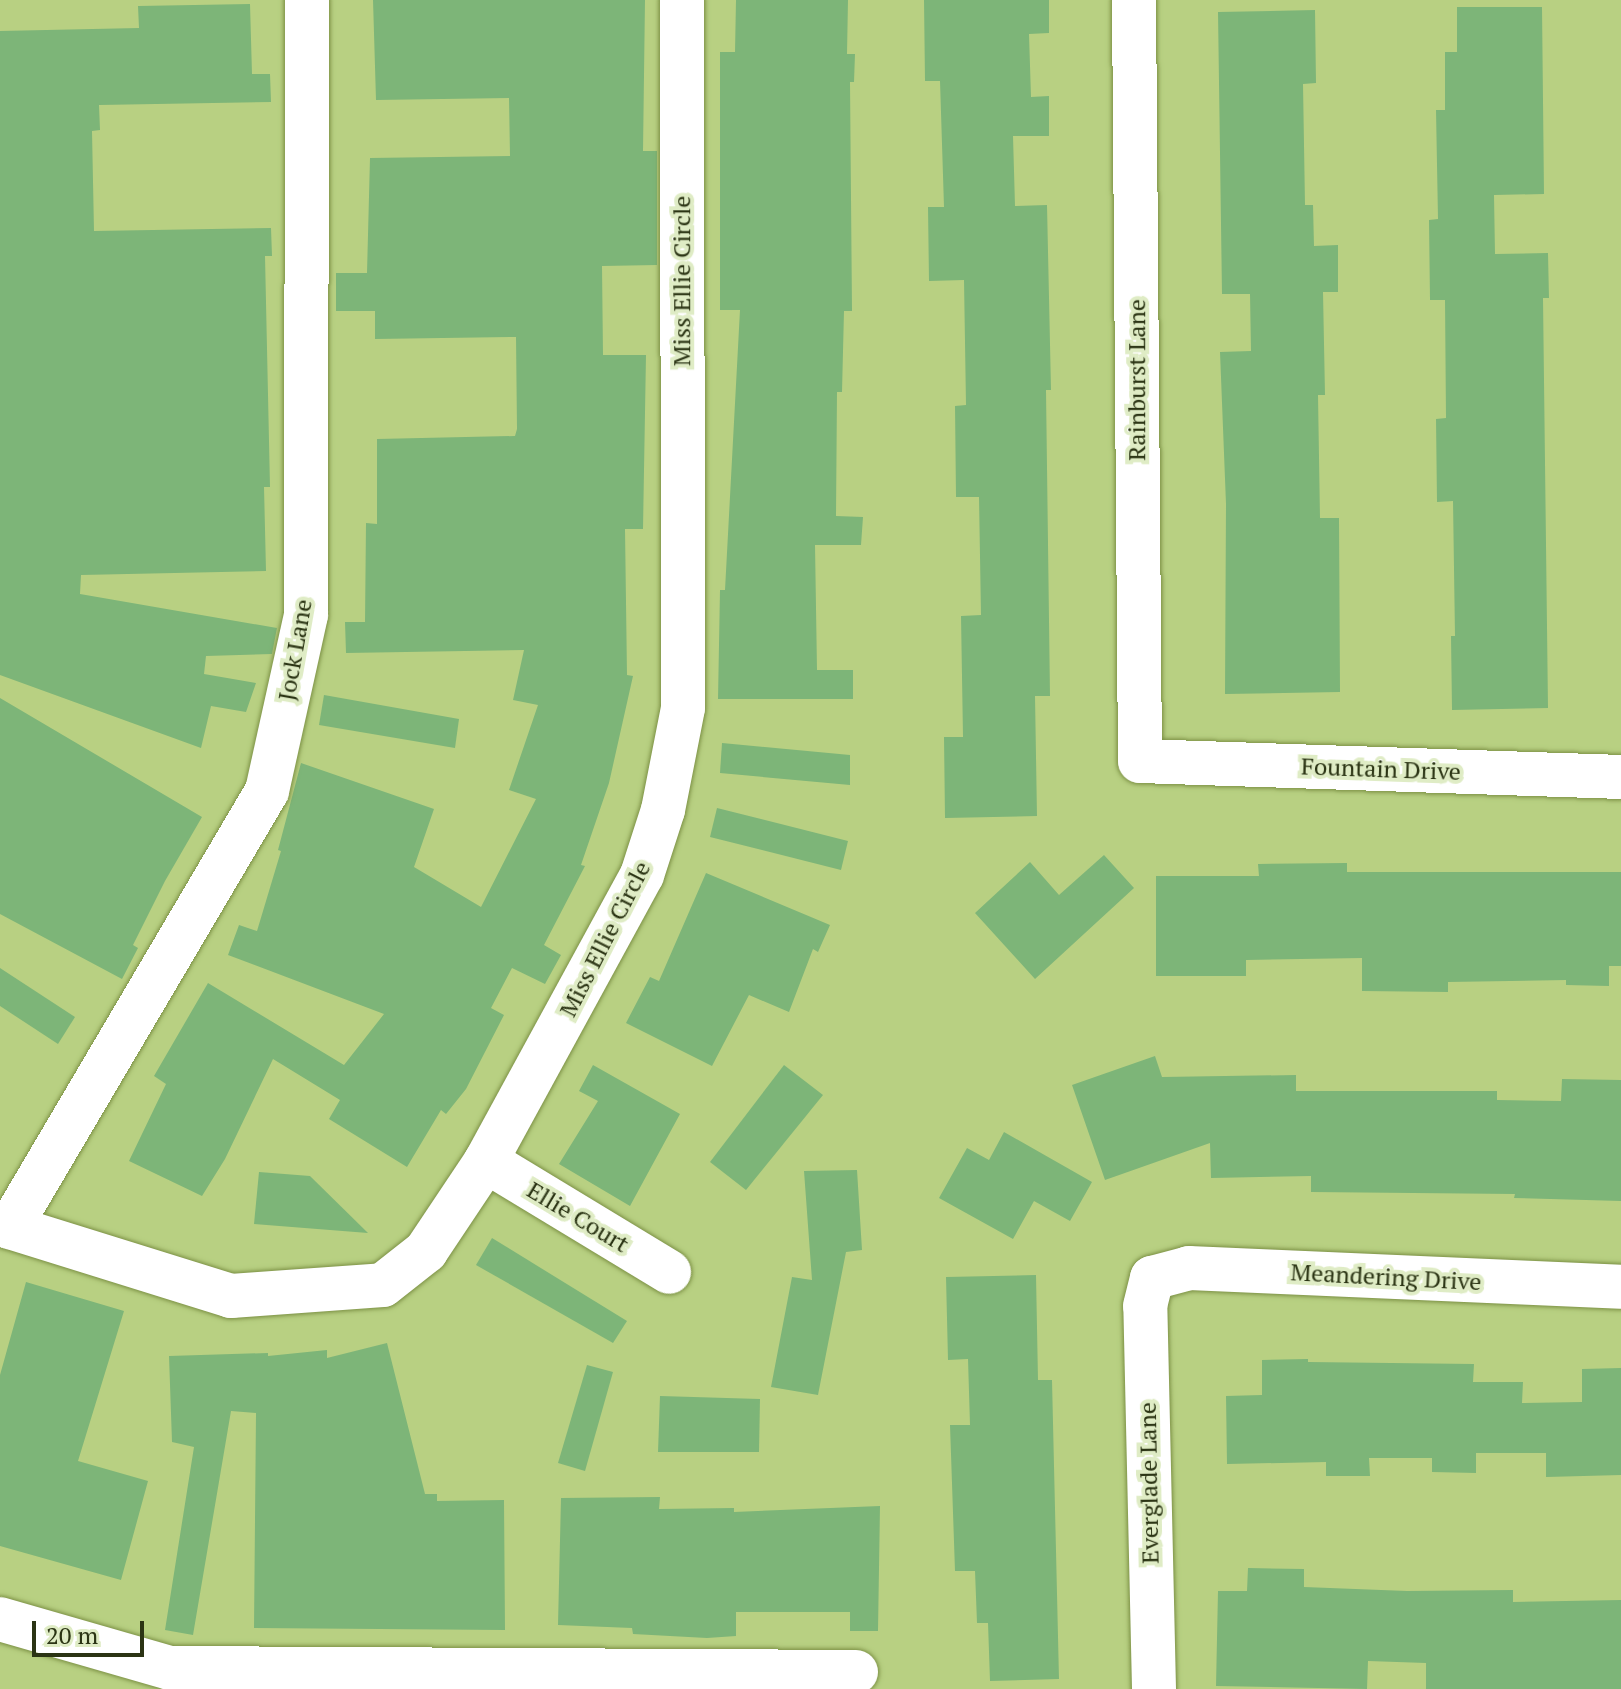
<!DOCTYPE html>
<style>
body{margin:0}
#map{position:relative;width:1621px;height:1689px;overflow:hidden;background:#b8d082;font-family:"PT Serif",serif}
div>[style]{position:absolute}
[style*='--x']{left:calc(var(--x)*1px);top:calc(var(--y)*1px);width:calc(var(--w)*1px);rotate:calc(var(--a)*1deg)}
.building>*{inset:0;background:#7db578}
.roads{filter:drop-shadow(0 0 2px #7c9145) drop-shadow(0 0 2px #7c9145)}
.street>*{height:44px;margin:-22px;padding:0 22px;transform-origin:22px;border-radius:22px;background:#fff}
span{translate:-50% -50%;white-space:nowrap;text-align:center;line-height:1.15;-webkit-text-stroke:8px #dfecc5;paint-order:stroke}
.street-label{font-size:24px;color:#2b3414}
.scale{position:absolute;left:32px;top:1621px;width:112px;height:36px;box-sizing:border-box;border:4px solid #2b3414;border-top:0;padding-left:10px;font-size:24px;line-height:28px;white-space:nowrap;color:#2b3414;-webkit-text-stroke:6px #dfecc5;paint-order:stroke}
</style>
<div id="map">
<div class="building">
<i style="clip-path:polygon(373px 0,645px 0,643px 151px,657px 151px,657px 265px,602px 266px,603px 355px,646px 355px,643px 529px,625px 529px,627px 675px,633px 676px,609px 783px,581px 865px,585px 866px,544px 945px,561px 955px,545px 984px,512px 968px,491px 1008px,504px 1015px,466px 1089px,446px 1114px,441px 1110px,407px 1167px,329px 1119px,340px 1100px,273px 1059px,225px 1159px,202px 1196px,129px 1161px,166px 1084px,154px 1076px,208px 983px,344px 1065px,384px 1014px,228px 955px,239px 925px,257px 931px,281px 851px,278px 850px,301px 763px,434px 809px,414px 867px,481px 907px,536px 799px,509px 790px,538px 705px,513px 700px,524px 650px,346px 653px,345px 622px,365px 622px,366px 523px,377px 524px,377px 439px,515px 436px,517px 429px,516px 337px,375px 339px,375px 311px,336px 311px,336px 273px,367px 273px,370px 158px,510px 156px,509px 98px,376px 100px)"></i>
<i style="clip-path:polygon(736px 0,848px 0,847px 54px,855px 54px,854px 82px,850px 82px,852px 311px,844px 311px,842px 392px,837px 392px,836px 516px,863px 517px,861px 545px,815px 545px,817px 670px,853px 670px,853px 699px,718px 699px,720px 590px,725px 590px,740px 310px,720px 310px,720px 52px,735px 52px)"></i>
<i style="clip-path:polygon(924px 0,1049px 0,1049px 33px,1029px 34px,1031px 97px,1049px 96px,1049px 136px,1013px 136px,1015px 206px,1047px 205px,1051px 390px,1046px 390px,1050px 696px,1035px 696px,1037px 816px,945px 818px,944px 737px,963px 737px,961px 616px,981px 615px,979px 497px,956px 497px,955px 406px,966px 405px,964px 280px,929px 281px,928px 207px,944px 207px,940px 81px,925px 81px)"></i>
<i style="clip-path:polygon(250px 4px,252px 74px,270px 74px,271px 102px,99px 105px,100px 130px,92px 131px,94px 231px,271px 228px,272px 256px,265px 256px,270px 487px,264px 487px,266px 571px,81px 575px,80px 594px,277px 628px,272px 654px,206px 656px,204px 674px,256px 683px,246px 712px,211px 706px,201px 748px,0 675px,0 31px,139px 28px,138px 6px)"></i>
<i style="clip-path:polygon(1457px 7px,1542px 7px,1544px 194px,1494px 195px,1495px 254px,1548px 253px,1549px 298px,1543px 298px,1548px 708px,1452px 710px,1451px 636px,1455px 636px,1453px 501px,1437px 502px,1436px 419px,1446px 418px,1445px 300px,1430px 300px,1429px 220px,1438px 219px,1436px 110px,1445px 110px,1445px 52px,1457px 52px)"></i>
<i style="clip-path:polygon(1315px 10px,1316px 83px,1303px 84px,1305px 205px,1313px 205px,1314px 246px,1338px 245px,1338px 292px,1323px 292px,1325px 395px,1318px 395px,1320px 518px,1339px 518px,1340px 692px,1225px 694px,1226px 504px,1220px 352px,1251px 351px,1250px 294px,1222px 294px,1218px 12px)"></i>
<i style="clip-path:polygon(324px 695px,459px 719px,455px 748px,319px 725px)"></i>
<i style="clip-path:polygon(0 698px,202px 817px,165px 881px,133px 945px,138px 948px,122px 979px,0 914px)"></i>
<i style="clip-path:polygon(722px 743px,850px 755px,850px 785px,720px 773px)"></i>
<i style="clip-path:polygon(717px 808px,848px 841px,841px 870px,710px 837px)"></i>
<i style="clip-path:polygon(1104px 855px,1134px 888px,1035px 979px,975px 913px,1030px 862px,1059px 895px)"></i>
<i style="clip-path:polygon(1347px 863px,1347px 872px,1621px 872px,1621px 966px,1609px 966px,1609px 986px,1566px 985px,1566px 980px,1448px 982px,1448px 992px,1362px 991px,1362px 958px,1246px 960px,1246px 976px,1156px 976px,1156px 876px,1259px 876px,1258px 864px)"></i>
<i style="clip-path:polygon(706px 873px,830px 925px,818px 952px,813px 949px,789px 1012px,749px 995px,712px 1066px,626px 1023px,650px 977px,659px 981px)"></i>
<i style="clip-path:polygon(0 968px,75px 1017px,58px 1044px,0 1006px)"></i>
<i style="clip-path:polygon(1155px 1056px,1162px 1077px,1296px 1075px,1296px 1091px,1497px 1091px,1497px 1100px,1561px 1101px,1562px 1079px,1621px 1080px,1621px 1201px,1514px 1198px,1515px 1194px,1311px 1192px,1311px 1176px,1211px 1178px,1210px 1143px,1105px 1180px,1072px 1085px)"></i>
<i style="clip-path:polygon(593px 1065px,680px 1114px,630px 1206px,559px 1164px,598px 1101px,579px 1091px)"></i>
<i style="clip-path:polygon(784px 1065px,823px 1095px,746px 1190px,710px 1162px)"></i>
<i style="clip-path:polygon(1004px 1132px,1092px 1182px,1070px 1221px,1034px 1201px,1013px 1239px,939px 1198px,967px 1148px,989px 1160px)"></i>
<i style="clip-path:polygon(857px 1170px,862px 1250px,846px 1252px,818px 1395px,771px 1387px,792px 1277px,812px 1280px,804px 1171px)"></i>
<i style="clip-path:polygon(259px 1172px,310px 1176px,368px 1233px,254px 1224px)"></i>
<i style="clip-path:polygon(492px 1238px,627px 1321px,613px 1343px,476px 1265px)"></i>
<i style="clip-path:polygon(1036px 1275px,1038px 1380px,1052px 1380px,1059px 1679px,990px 1681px,988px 1623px,977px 1623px,975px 1571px,955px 1571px,950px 1425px,970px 1425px,968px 1359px,948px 1360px,946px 1277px)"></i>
<i style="clip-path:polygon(26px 1282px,124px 1311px,78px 1461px,148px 1481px,121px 1580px,0 1546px,0 1375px)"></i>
<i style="clip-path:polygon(387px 1343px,425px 1494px,437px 1494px,437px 1501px,504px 1500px,505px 1630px,254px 1628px,256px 1413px,231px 1411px,193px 1635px,165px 1630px,194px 1447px,172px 1442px,169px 1356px,268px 1353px,268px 1356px,327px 1350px,327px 1358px)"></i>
<i style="clip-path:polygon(1308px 1359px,1308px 1362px,1474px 1364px,1473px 1382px,1523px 1382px,1522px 1403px,1582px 1402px,1582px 1369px,1621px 1368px,1621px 1475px,1546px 1477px,1546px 1453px,1476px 1453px,1476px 1473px,1432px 1472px,1432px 1458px,1369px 1458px,1370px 1476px,1326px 1476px,1326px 1462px,1227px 1464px,1226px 1396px,1262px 1395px,1262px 1360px)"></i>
<i style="clip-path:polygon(587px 1365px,613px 1372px,585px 1471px,558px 1463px)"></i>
<i style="clip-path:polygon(660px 1396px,760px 1399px,759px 1452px,658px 1452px)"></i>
<i style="clip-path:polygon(660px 1497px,659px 1509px,734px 1508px,734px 1512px,880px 1506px,878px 1631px,850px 1631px,850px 1612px,736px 1612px,736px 1636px,707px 1638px,633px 1634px,632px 1628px,558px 1625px,561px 1498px)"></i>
<i style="clip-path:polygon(1248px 1568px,1304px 1569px,1304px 1587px,1407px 1591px,1513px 1590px,1513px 1602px,1621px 1600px,1621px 1689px,1426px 1689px,1426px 1663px,1368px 1661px,1367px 1689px,1216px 1686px,1218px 1591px,1247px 1591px)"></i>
</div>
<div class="roads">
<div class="street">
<i style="--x:1134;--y:0;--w:761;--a:89.55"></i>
<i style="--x:1140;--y:761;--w:481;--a:1.9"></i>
<i style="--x:486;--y:1161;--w:214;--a:31.2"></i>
<i style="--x:0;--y:1224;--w:242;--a:17.3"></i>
<i style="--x:231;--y:1296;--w:152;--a:-4.1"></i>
<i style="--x:383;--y:1285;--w:55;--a:-38.3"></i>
<i style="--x:426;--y:1251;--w:108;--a:-56.3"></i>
<i style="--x:486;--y:1161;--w:326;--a:-61.4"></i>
<i style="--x:642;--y:875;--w:68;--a:-72.1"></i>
<i style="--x:663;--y:810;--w:104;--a:-78.9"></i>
<i style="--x:683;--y:708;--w:708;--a:-90.08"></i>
<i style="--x:10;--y:1227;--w:506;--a:-59.48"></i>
<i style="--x:267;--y:791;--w:180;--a:-77.5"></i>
<i style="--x:306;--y:615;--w:615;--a:-89.91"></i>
<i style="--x:0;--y:1619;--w:177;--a:16.1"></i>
<i style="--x:170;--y:1668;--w:686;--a:0.33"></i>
<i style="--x:1154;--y:1689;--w:383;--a:-91.3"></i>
<i style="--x:1145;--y:1306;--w:29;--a:-76"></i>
<i style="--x:1152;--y:1278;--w:38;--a:-15"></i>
<i style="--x:1189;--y:1268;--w:432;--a:2.5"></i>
</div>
</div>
<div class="street-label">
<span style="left:682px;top:281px;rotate:-90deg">Miss Ellie Circle</span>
<span style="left:1137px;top:380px;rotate:-90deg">Rainburst Lane</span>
<span style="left:295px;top:650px;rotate:-80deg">Jock Lane</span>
<span style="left:1381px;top:769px;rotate:2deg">Fountain Drive</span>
<span style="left:605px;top:939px;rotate:-63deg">Miss Ellie Circle</span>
<span style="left:578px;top:1217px;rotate:31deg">Ellie Court</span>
<span style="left:1386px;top:1277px;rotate:3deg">Meandering Drive</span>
<span style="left:1149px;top:1483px;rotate:-91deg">Everglade Lane</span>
</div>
<div class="scale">20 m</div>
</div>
